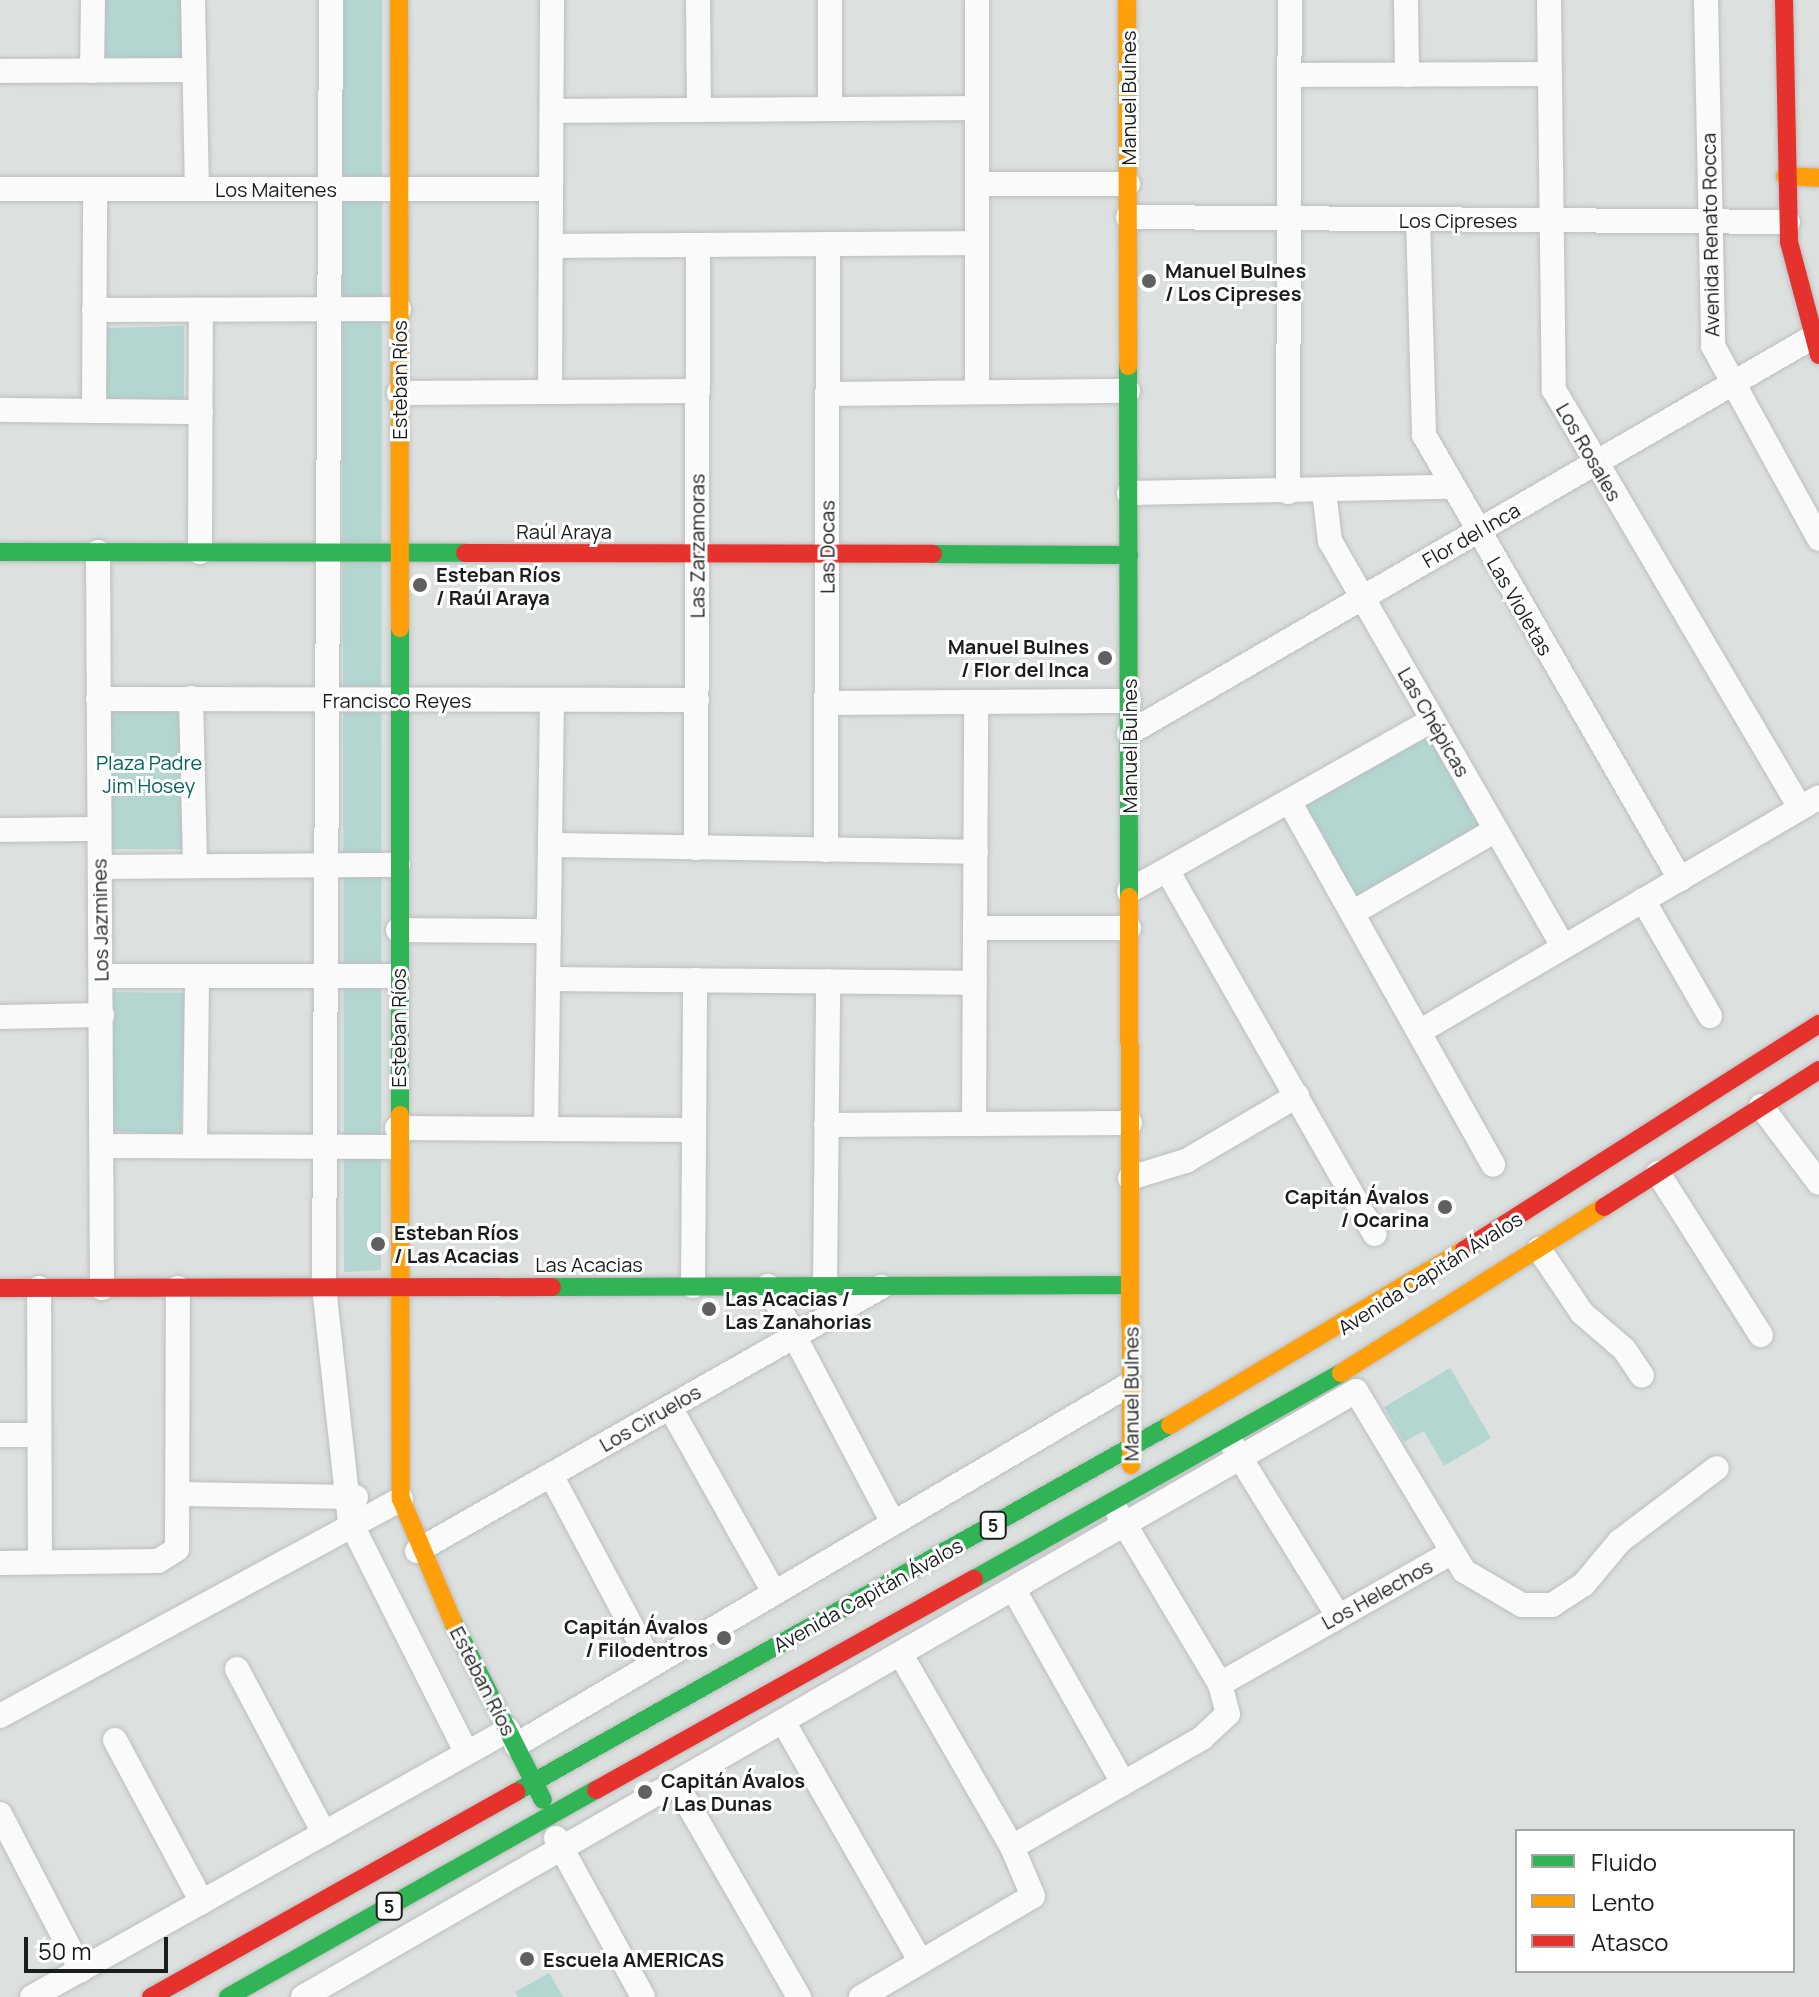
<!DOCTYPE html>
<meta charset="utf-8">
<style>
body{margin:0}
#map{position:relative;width:1819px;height:1997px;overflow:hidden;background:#dce0df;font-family:Manrope,sans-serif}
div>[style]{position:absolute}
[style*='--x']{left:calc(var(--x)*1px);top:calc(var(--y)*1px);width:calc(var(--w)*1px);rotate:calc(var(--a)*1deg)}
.green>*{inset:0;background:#b3d6d1}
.roads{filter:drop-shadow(0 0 2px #bcbebe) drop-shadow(0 0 2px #bcbebe)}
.street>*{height:24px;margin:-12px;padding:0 12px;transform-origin:12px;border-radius:12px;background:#fafafa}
.fast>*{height:18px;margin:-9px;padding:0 9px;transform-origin:9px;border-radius:9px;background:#30b455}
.slow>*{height:18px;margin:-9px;padding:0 9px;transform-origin:9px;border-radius:9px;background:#ff9f0a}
.jam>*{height:18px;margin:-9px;padding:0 9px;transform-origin:9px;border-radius:9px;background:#e5322d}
.dots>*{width:22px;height:22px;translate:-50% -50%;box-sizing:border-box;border:4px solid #fff;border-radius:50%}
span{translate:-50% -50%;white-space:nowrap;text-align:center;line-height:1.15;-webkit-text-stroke:6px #fff;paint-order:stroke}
.shield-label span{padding:2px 6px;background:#fff;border:2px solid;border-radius:6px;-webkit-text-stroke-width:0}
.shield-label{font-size:18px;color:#1b1d1d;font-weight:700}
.street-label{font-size:20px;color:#1b1d1d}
.poi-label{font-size:20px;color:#1b1d1d;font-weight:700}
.left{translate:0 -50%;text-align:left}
.right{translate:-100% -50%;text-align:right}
.park-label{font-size:20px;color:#04645c}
.legend{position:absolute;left:1515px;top:1829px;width:280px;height:144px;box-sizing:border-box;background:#fff;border:2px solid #a4a5a5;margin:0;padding:10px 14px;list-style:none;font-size:24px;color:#1b1d1d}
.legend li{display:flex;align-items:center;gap:16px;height:40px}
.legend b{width:40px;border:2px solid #a4a5a5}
.scale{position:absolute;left:24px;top:1937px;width:144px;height:36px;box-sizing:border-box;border:4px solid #1b1d1d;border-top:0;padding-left:10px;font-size:24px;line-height:28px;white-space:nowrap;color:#1b1d1d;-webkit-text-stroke:6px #fff;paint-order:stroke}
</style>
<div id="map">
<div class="green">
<i style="clip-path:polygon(104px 0,182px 0,183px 58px,105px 58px)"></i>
<i style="clip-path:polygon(342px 0,382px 0,381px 1270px,344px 1272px)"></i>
<i style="clip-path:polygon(184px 326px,184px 404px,106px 407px,107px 328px)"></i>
<i style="clip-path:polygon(102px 700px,195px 701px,196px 849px,103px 849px)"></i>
<i style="clip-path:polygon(1427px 729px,1484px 827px,1358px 899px,1301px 801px)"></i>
<i style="clip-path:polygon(107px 992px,185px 993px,181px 1136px,106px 1130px)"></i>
<i style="clip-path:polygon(1450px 1368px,1491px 1438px,1444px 1466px,1424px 1431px,1404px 1442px,1384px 1407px)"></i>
<i style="clip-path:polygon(549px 1973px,563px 1997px,518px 1997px,515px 1992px)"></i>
</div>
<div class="roads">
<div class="street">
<i style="--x:193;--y:0;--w:189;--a:88.8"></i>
<i style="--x:331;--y:0;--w:1287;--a:90.31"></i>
<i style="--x:324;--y:1287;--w:235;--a:83.7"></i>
<i style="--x:350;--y:1521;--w:258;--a:63.3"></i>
<i style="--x:698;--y:0;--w:110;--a:89.5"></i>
<i style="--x:830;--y:0;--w:109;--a:90"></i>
<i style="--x:977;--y:0;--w:392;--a:90"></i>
<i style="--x:1406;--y:0;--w:75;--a:89.2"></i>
<i style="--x:1549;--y:0;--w:390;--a:89.3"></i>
<i style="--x:1554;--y:390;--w:485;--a:59.5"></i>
<i style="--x:1706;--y:0;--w:346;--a:88.8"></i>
<i style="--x:1713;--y:346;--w:220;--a:61.2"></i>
<i style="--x:0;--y:71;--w:194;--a:-0.3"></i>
<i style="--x:92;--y:71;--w:71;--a:-89.2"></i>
<i style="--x:1290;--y:75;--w:259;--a:-0.2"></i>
<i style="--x:552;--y:111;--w:425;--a:-0.4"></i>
<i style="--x:977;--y:184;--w:151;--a:0"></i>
<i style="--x:0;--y:189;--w:551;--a:0"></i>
<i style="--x:1128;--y:217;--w:660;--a:0.43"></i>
<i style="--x:1418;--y:219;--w:216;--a:88.4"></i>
<i style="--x:1424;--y:435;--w:513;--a:60.03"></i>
<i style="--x:551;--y:246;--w:426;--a:-0.4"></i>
<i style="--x:94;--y:310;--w:305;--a:-0.2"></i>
<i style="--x:550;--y:392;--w:392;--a:-89.7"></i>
<i style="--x:399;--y:393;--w:299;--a:-0.4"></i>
<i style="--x:828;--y:394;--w:300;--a:-0.6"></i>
<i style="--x:0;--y:410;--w:201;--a:0.6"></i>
<i style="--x:94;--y:411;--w:222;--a:-89.7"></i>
<i style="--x:1324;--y:491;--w:50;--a:83.2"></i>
<i style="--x:1330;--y:541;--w:468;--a:60.1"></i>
<i style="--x:1288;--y:492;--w:492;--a:-89.8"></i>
<i style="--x:1129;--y:493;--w:321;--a:-1.1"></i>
<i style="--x:98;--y:552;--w:736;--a:89.69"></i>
<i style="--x:200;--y:552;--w:242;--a:-89.8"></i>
<i style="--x:191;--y:698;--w:166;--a:88.6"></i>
<i style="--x:98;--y:699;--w:599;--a:0.1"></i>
<i style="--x:827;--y:703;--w:302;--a:-0.4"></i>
<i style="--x:1129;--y:733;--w:790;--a:-30.07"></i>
<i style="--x:1289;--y:801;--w:417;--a:60.7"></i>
<i style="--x:0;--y:830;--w:98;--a:-0.6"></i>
<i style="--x:550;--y:845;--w:426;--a:0.9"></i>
<i style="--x:696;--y:848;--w:603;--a:-89.81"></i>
<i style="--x:826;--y:850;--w:606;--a:-89.81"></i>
<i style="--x:100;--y:867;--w:298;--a:-0.4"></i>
<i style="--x:1167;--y:870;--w:419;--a:60.3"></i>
<i style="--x:1129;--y:891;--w:348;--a:-29.4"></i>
<i style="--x:1643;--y:900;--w:134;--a:60"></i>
<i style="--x:1352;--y:913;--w:166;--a:-30"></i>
<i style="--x:975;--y:928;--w:154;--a:0"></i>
<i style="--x:398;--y:930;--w:151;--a:0.4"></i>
<i style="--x:101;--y:976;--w:297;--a:0"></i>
<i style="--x:548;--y:979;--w:427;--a:0.5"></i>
<i style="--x:0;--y:1017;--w:102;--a:-1.1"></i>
<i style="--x:1419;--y:1032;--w:464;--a:-30.4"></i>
<i style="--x:1761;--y:1106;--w:96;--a:53"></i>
<i style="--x:974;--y:1124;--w:422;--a:-89.7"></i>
<i style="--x:826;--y:1125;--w:304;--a:-0.4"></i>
<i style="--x:397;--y:1128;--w:297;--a:0.4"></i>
<i style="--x:546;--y:1129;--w:428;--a:-89.2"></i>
<i style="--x:195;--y:1145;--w:169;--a:-89.3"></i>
<i style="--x:102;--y:1146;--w:295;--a:0.2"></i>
<i style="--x:1658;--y:1173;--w:192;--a:57.6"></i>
<i style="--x:1130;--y:1178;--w:59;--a:-16.9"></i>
<i style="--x:1186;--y:1161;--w:129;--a:-30.4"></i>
<i style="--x:1539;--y:1249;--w:77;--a:56.1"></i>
<i style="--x:1582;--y:1313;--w:55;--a:40.6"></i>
<i style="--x:1624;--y:1349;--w:32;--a:56"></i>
<i style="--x:693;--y:1286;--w:306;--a:-89.6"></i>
<i style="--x:768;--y:1286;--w:268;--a:62.2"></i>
<i style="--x:825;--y:1286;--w:305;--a:-89.4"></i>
<i style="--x:39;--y:1288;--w:274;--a:89.8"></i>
<i style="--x:670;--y:1407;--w:212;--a:60.7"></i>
<i style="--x:0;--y:1435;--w:39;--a:0"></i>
<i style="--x:1233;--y:1446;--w:200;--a:58.3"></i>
<i style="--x:551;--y:1475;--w:215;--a:62"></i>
<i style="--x:178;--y:1494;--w:178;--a:1"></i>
<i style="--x:417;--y:1551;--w:534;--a:-29.64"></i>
<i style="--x:0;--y:1563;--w:158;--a:-0.7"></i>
<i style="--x:158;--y:1561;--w:22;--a:-32"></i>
<i style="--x:177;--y:1549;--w:261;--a:-89.8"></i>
<i style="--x:1014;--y:1590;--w:222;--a:60.5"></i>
<i style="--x:237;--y:1669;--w:186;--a:62.1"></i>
<i style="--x:1220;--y:1684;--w:267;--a:-29.6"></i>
<i style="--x:0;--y:1716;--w:456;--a:-28.4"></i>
<i style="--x:784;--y:1723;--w:275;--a:60.2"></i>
<i style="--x:115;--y:1740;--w:184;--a:61.8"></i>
<i style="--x:516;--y:1745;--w:712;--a:-30.45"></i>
<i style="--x:677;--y:1785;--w:245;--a:60.1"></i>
<i style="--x:0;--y:1814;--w:176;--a:62.6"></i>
<i style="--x:556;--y:1838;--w:181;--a:61.3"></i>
<i style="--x:1012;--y:1847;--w:219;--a:-29.8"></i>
<i style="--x:1202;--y:1738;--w:35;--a:-43"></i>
<i style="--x:1228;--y:1714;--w:31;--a:-105"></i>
<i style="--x:1220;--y:1684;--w:199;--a:-120.8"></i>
<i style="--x:32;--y:1997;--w:546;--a:-29.29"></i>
<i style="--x:303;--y:1997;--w:1215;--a:-29.92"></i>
<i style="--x:1356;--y:1391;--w:210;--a:59"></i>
<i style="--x:1464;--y:1571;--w:67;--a:30.4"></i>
<i style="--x:1522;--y:1605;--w:30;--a:0"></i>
<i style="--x:1552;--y:1605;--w:38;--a:-33"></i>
<i style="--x:1584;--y:1584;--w:56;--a:-50.1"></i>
<i style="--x:1620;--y:1541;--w:121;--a:-37"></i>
<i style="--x:861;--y:1997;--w:199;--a:-30.4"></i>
<i style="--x:1033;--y:1896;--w:53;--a:-113.2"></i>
<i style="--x:1012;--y:1847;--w:222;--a:-120"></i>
</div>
<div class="fast">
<i style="--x:1128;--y:366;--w:531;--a:89.89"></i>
<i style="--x:0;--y:552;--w:465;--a:0.1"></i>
<i style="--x:933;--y:554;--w:196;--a:0.3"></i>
<i style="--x:400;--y:628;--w:487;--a:90"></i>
<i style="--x:552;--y:1287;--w:578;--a:-0.2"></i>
<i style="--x:974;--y:1579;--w:421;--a:-29.3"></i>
<i style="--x:453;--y:1622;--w:199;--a:63.2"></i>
<i style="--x:516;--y:1792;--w:750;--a:-29.3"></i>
<i style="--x:228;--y:1997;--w:422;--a:-29.4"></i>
</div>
<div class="slow">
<i style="--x:399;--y:0;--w:628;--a:89.91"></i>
<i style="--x:1127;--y:0;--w:366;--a:89.8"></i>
<i style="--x:1785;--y:176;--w:34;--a:3"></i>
<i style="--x:1129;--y:897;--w:568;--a:89.8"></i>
<i style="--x:400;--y:1115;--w:384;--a:89.9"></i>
<i style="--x:401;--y:1499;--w:134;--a:67.1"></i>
<i style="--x:1341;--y:1373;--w:311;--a:-32.3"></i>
<i style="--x:1170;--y:1425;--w:342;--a:-30.8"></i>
</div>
<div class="jam">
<i style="--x:1784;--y:0;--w:242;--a:88.8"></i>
<i style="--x:1789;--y:242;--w:117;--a:75.1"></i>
<i style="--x:465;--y:553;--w:468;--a:0.1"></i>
<i style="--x:1604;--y:1207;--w:255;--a:-32.5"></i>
<i style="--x:1464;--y:1250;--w:421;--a:-32.5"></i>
<i style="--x:0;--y:1288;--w:552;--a:-0.1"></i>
<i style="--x:596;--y:1790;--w:433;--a:-29.2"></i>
<i style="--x:151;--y:1997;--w:419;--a:-29.3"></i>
</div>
</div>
<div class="dots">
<i style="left:1149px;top:281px;background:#5f6161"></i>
<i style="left:420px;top:585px;background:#5f6161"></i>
<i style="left:1105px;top:658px;background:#5f6161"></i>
<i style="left:1445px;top:1207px;background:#5f6161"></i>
<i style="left:378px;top:1244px;background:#5f6161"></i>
<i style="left:709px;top:1309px;background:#5f6161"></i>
<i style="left:724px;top:1638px;background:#5f6161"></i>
<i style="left:645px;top:1792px;background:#5f6161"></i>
<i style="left:527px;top:1959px;background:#5f6161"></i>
</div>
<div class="shield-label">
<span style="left:993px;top:1525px">5</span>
<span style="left:389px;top:1906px">5</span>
</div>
<div class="street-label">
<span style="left:1128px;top:98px;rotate:-90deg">Manuel Bulnes</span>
<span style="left:276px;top:189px">Los Maitenes</span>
<span style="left:1458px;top:220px">Los Cipreses</span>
<span style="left:1710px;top:235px;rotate:-91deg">Avenida Renato Rocca</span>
<span style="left:399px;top:380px;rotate:-90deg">Esteban Ríos</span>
<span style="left:1589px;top:452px;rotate:60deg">Los Rosales</span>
<span style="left:564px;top:531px">Raúl Araya</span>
<span style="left:1471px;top:535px;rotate:-30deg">Flor del Inca</span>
<span style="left:697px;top:546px;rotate:-90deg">Las Zarzamoras</span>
<span style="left:827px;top:547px;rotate:-90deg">Las Docas</span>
<span style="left:1520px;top:606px;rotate:60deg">Las Violetas</span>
<span style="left:397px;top:700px">Francisco Reyes</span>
<span style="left:1434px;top:722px;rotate:60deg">Las Chépicas</span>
<span style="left:1129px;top:746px;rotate:-90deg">Manuel Bulnes</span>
<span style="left:100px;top:920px;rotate:-91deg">Los Jazmines</span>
<span style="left:398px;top:1028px;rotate:-90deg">Esteban Ríos</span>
<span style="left:589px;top:1264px">Las Acacias</span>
<span style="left:1430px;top:1273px;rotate:-32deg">Avenida Capitán Ávalos</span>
<span style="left:1131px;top:1394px;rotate:-90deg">Manuel Bulnes</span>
<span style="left:650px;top:1418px;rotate:-30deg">Los Ciruelos</span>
<span style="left:1377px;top:1594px;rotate:-29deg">Los Helechos</span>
<span style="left:868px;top:1595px;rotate:-29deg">Avenida Capitán Ávalos</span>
<span style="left:483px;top:1681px;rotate:63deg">Esteban Ríos</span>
</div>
<div class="poi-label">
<span class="left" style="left:1165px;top:282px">Manuel Bulnes<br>/ Los Cipreses</span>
<span class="left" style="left:436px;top:586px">Esteban Ríos<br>/ Raúl Araya</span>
<span class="right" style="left:1089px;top:658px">Manuel Bulnes<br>/ Flor del Inca</span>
<span class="right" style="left:1429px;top:1208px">Capitán Ávalos<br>/ Ocarina</span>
<span class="left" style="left:394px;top:1244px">Esteban Ríos<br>/ Las Acacias</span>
<span class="left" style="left:725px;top:1310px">Las Acacias /<br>Las Zanahorias</span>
<span class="right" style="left:708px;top:1638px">Capitán Ávalos<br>/ Filodentros</span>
<span class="left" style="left:661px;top:1792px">Capitán Ávalos<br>/ Las Dunas</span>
<span class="left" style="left:543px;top:1959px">Escuela AMERICAS</span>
</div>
<div class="park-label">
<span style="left:149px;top:774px">Plaza Padre<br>Jim Hosey</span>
</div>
<ul class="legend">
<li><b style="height:10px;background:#30b455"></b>Fluido</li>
<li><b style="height:10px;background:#ff9f0a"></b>Lento</li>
<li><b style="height:10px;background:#e5322d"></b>Atasco</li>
</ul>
<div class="scale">50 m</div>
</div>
